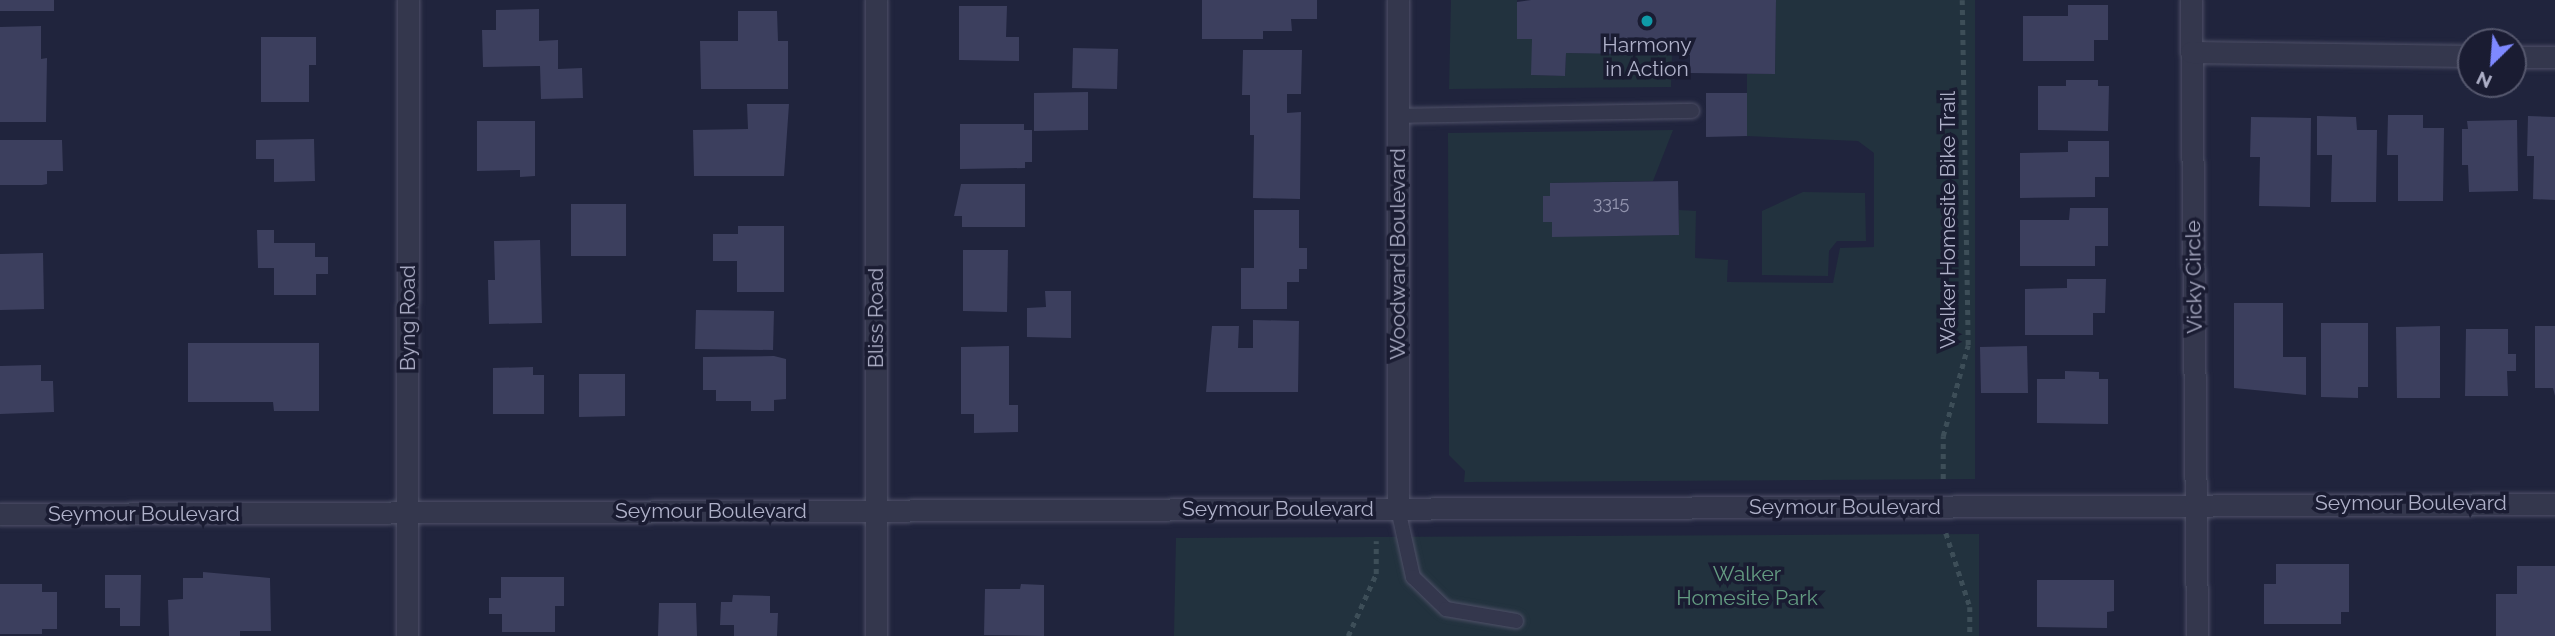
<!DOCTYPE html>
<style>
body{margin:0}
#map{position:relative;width:2555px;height:636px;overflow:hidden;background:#20243d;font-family:Raleway,sans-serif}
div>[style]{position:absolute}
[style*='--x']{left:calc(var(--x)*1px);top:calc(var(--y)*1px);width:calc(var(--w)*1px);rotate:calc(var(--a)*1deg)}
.green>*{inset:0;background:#22323e}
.building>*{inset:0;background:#3c3f5e}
.path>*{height:4.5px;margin-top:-2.25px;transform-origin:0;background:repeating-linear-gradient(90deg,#3d4e58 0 5px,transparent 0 10px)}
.roads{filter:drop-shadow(0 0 2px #4f5168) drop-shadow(0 0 2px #4f5168)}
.lane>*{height:14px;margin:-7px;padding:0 7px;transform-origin:7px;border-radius:7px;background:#34374d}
.street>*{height:21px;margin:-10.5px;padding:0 10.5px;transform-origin:10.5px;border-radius:10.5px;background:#34374d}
.dots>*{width:19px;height:19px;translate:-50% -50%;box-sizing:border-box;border:4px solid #1a1c32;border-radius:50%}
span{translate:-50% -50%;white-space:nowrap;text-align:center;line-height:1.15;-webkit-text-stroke:7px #1a1c32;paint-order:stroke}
.number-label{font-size:18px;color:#9294ae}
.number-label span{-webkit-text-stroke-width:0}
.poi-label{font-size:21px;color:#afb1c9}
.street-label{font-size:21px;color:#afb1c9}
.park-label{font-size:21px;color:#649c82}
.north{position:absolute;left:2457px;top:28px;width:70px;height:70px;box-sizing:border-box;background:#1a1c32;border:2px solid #56586e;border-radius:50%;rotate:205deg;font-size:19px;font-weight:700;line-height:28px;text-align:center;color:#afb1c9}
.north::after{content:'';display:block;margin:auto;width:24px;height:32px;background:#7e89ff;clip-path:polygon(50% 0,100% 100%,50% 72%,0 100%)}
</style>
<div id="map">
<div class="green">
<i style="clip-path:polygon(1451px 0,1517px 0,1517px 39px,1532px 39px,1532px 75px,1565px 76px,1566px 53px,1672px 54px,1671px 87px,1449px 89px)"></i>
<i style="clip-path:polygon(1776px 0,1975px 0,1975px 479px,1464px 482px,1465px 471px,1449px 455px,1448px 133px,1673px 130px,1653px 181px,1550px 183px,1550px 196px,1543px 197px,1543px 221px,1552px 222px,1553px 236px,1679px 235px,1679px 210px,1696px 211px,1695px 258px,1728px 260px,1727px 282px,1833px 283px,1840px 248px,1874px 247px,1874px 153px,1858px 141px,1747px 136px,1747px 74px,1775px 74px)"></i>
<i style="clip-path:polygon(1803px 192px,1865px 193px,1866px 241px,1837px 241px,1829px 251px,1828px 276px,1762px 275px,1762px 211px)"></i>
<i style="clip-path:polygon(1979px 534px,1979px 636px,1174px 636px,1176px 538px)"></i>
</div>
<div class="building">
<i style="clip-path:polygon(0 0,54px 0,54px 11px,0 11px)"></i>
<i style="clip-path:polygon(1202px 0,1317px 0,1317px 19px,1291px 19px,1292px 31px,1263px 31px,1263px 39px,1202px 39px)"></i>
<i style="clip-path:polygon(1531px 0,1776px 0,1775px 74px,1690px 73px,1690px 55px,1566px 53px,1565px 76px,1531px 75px,1532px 39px,1517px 39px,1517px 2px)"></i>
<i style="clip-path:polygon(2068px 5px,2108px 5px,2108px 40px,2094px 40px,2094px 61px,2023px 61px,2023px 16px,2068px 16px)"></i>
<i style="clip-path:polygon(959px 6px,1007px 6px,1006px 37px,1019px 37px,1019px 61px,959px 60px)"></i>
<i style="clip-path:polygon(539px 9px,539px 41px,558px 40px,558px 69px,582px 68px,583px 98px,541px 99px,540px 66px,483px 67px,482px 30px,496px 30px,496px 10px)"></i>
<i style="clip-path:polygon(738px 11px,777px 11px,778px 41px,788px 41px,788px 89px,701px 89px,700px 41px,738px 41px)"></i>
<i style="clip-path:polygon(41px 26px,41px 59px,47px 58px,46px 122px,0 122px,0 27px)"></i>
<i style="clip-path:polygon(261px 37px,316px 37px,316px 65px,309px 65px,309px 102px,261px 102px)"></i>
<i style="clip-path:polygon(1073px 48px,1118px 49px,1117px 89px,1072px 88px)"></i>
<i style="clip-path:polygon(1243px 50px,1302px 50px,1301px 94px,1287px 94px,1287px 113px,1301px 112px,1300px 199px,1253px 198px,1254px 135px,1250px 135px,1250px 95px,1242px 95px)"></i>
<i style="clip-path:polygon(2066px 80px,2098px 80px,2098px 86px,2109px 86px,2108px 131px,2038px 130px,2038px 86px,2066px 86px)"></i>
<i style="clip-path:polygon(1088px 92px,1088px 130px,1034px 131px,1034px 93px)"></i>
<i style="clip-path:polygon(1706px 93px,1747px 93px,1747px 136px,1706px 137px)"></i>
<i style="clip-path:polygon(747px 104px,789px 104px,784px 176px,694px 176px,693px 130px,748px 129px)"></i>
<i style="clip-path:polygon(2388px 115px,2423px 115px,2423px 128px,2444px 128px,2443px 201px,2398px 201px,2398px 155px,2387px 155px)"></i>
<i style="clip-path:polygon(2317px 116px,2356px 117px,2357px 130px,2377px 130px,2376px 202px,2331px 202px,2332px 155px,2317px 155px)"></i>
<i style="clip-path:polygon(2528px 116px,2555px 117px,2555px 200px,2533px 199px,2534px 156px,2527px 156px)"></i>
<i style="clip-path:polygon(2251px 117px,2311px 118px,2310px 207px,2259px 206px,2260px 157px,2250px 157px)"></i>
<i style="clip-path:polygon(2517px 120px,2518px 191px,2469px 192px,2468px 165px,2462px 165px,2462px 129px,2468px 129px,2467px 121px)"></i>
<i style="clip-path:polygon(477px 121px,535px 121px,535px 176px,520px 177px,520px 170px,477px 171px)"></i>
<i style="clip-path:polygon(960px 124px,1024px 124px,1024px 130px,1032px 130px,1032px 162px,1025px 162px,1025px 168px,960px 169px)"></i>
<i style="clip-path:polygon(314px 139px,315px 181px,274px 182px,274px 159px,256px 159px,256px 140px)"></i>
<i style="clip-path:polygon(0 140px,62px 140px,63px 171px,47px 171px,47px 184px,42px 185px,0 185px)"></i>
<i style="clip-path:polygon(2068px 141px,2109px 141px,2109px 177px,2095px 177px,2095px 197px,2020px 198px,2020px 153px,2068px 152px)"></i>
<i style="clip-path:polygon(1678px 181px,1679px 235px,1552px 237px,1552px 222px,1543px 222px,1543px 196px,1550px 196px,1550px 183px)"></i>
<i style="clip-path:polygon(961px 184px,1025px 184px,1025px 227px,962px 227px,962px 216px,954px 216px)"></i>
<i style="clip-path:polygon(571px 204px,626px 204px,626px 256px,571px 256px)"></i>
<i style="clip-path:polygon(2070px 208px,2108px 208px,2108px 246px,2095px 246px,2095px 266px,2020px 266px,2020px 220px,2069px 220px)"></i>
<i style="clip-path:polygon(1254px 210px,1299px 210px,1299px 248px,1307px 248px,1307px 269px,1299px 269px,1299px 282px,1287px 282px,1287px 309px,1241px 309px,1241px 268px,1254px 268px)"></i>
<i style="clip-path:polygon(738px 226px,784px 226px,784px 292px,737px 292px,737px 261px,713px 261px,713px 234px,738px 234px)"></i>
<i style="clip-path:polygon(257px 230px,274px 230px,274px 243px,315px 243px,315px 257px,328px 257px,328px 274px,316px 274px,316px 295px,274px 295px,274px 268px,258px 268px)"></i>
<i style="clip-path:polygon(540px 240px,542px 323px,489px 324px,488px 280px,495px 280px,494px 241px)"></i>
<i style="clip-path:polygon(963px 250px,1008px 250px,1007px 312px,963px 311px)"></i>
<i style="clip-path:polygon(43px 253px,44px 309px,0 310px,0 254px)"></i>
<i style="clip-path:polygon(2067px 279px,2106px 279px,2105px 313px,2093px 313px,2093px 335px,2025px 335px,2025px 289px,2067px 288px)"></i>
<i style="clip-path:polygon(1045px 291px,1071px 291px,1071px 338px,1027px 337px,1027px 308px,1046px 307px)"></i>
<i style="clip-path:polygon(2234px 303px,2283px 303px,2283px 357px,2306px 357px,2306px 395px,2234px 388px)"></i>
<i style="clip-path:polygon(696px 310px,774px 311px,773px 350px,695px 349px)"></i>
<i style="clip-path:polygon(1253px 320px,1299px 321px,1298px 392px,1206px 392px,1212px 326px,1239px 326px,1238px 348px,1253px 348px)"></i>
<i style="clip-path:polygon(2321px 323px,2368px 323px,2368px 387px,2358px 387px,2358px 398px,2321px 397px)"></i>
<i style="clip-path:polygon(2440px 326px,2440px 398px,2397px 398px,2396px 327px)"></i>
<i style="clip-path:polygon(2535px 326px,2555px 326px,2555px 396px,2553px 388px,2535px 388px)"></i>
<i style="clip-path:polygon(2466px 329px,2508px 329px,2508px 354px,2516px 354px,2516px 371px,2507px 371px,2508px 396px,2465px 396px)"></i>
<i style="clip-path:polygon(188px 343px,319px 343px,319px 411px,274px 411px,273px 402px,188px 402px)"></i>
<i style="clip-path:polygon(1009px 346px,1009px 405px,1018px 405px,1018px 432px,974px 433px,974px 414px,961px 414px,961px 347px)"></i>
<i style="clip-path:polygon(2027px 346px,2028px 393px,1981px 393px,1980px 347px)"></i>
<i style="clip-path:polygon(774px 356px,786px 359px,786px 399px,774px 400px,774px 411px,751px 411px,751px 401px,716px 401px,716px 390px,703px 390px,703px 357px)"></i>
<i style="clip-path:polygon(41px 365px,41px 381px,53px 381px,54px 412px,0 414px,0 366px)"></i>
<i style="clip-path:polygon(533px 367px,533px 375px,544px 375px,544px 414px,493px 414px,493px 368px)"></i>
<i style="clip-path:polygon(2065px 371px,2099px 372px,2099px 379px,2108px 379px,2108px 424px,2037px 423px,2037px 379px,2065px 379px)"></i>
<i style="clip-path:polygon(579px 374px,625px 374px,625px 416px,579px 417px)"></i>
<i style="clip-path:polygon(2276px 564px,2349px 564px,2349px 612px,2341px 612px,2341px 624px,2264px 624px,2264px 584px,2276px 584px)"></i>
<i style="clip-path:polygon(2517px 566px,2555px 566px,2555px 636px,2496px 636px,2496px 594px,2517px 594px)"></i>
<i style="clip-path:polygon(203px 572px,270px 578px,271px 631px,240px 631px,240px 636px,169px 636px,168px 600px,183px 599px,183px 578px,203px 578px)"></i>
<i style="clip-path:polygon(105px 575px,141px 575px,140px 626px,120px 626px,120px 608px,105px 608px)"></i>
<i style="clip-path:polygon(501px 577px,564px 577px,564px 606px,555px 606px,555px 632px,502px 632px,502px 614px,489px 614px,489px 598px,501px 598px)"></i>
<i style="clip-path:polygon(2037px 580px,2114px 580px,2114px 611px,2107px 612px,2107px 628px,2037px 627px)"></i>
<i style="clip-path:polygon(0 584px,42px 584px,42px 592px,57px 592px,57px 629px,42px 629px,42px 634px,0 634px)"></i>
<i style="clip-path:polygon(1021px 584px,1044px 585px,1044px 636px,984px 635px,985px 589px,1020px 589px)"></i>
<i style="clip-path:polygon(733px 595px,770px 596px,770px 613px,778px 613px,777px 636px,734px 636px,734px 625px,720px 625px,721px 602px,732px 602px)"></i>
<i style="clip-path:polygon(659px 603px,696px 603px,697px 636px,658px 636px)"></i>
</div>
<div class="path">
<i style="--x:1943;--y:479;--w:43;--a:-90"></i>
<i style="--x:1943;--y:436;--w:94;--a:-74.6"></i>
<i style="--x:1968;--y:345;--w:345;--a:-91"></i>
<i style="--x:1946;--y:533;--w:78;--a:72"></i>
<i style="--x:1970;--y:607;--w:29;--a:90"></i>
<i style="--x:1348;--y:636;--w:68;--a:-65.7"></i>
<i style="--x:1376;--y:574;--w:33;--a:-90"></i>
</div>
<div class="roads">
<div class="lane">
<i style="--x:1398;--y:116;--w:294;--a:-1"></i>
<i style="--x:1398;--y:509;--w:70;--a:77.6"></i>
<i style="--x:1413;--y:577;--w:46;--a:44.1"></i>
<i style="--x:1446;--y:609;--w:71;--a:9.7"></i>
</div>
<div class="street">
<i style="--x:2191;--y:0;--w:636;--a:89.46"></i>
<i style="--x:2191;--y:52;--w:280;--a:0.8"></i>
<i style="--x:2513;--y:57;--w:42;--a:0"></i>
<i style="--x:1398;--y:509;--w:509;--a:-90"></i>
<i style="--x:0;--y:514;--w:2555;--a:-0.22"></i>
<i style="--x:407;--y:636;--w:636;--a:-89.91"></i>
<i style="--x:876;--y:636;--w:636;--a:-90"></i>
</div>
</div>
<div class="dots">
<i style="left:1647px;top:21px;background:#0f9aa8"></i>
</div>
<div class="number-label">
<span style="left:1611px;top:203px">3315</span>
</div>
<div class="poi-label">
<span style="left:1647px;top:57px">Harmony<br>in Action</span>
</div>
<div class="street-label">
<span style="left:1948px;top:220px;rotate:-90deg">Walker Homesite Bike Trail</span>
<span style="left:1398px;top:254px;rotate:-90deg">Woodward Boulevard</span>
<span style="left:2194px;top:277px;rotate:-91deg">Vicky Circle</span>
<span style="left:408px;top:318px;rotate:-90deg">Byng Road</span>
<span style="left:876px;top:318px;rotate:-90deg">Bliss Road</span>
<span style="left:2411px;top:503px">Seymour Boulevard</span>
<span style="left:1845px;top:507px">Seymour Boulevard</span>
<span style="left:1278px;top:509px">Seymour Boulevard</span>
<span style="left:711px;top:511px">Seymour Boulevard</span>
<span style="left:144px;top:514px">Seymour Boulevard</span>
</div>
<div class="park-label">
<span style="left:1747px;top:586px">Walker<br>Homesite Park</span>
</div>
<div class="north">N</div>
</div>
